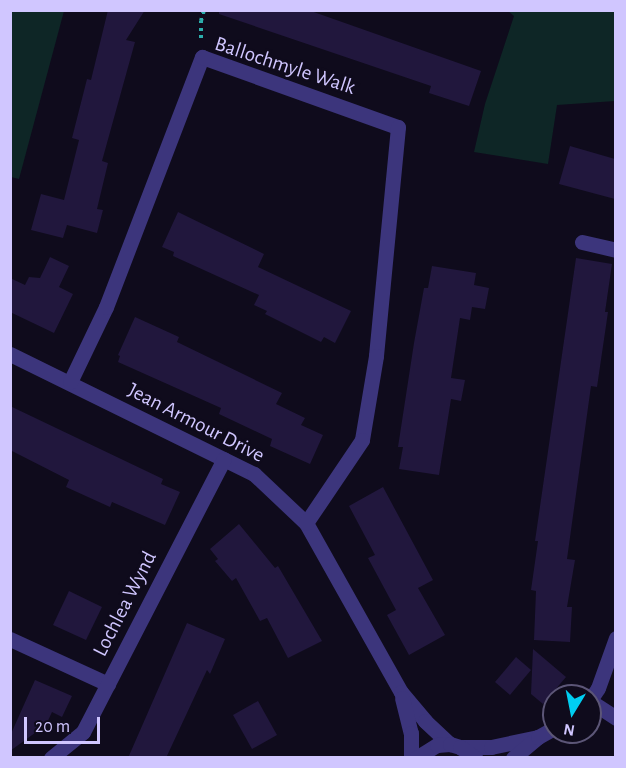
<!DOCTYPE html>
<style>
body{margin:0}
#map{position:relative;width:626px;height:768px;overflow:hidden;background:#0f0b1c;font-family:"Alegreya Sans",sans-serif}
div>[style]{position:absolute}
[style*='--x']{left:calc(var(--x)*1px);top:calc(var(--y)*1px);width:calc(var(--w)*1px);rotate:calc(var(--a)*1deg)}
.green>*{inset:0;background:#0e2626}
.building>*{inset:0;background:#21173d}
.path>*{height:4px;margin-top:-2px;transform-origin:0;background:repeating-linear-gradient(90deg,#2caeac 0 3px,transparent 0 7.5px)}
.minor>*{height:15px;margin:-7.5px;padding:0 7.5px;transform-origin:7.5px;border-radius:7.5px;background:#3c357c}
span{translate:-50% -50%;white-space:nowrap;text-align:center;line-height:1.15;-webkit-text-stroke:5px #0f0b1c;paint-order:stroke}
.street-label{font-size:21px;color:#d0c6ff}
.frame{position:absolute;inset:0;border:12px solid #d0c6ff;pointer-events:none}
.north{position:absolute;left:542px;top:684px;width:60px;height:60px;box-sizing:border-box;background:#0f0b1c;border:2px solid #5c5677;border-radius:50%;rotate:190deg;font-size:16px;font-weight:700;line-height:24px;text-align:center;color:#d0c6ff}
.north::after{content:'';display:block;margin:auto;width:21px;height:27px;background:#00cef1;clip-path:polygon(50% 0,100% 100%,50% 72%,0 100%)}
.scale{position:absolute;left:24px;top:717px;width:76px;height:27px;box-sizing:border-box;border:3px solid #d0c6ff;border-top:0;padding-left:8px;font-size:18px;line-height:21px;white-space:nowrap;color:#d0c6ff;-webkit-text-stroke:4px #0f0b1c;paint-order:stroke}
</style>
<div id="map">
<div class="green">
<i style="clip-path:polygon(10px 11px,64px 11px,19px 179px,11px 177px)"></i>
<i style="clip-path:polygon(508px 11px,615px 11px,615px 101px,557px 105px,548px 164px,474px 152px,485px 104px,514px 16px)"></i>
</div>
<div class="building">
<i style="clip-path:polygon(108px 10px,145px 10px,126px 40px,135px 42px,102px 161px,108px 163px,97px 209px,103px 210px,97px 233px,67px 225px,63px 238px,31px 230px,41px 194px,64px 200px,79px 140px,72px 138px,87px 79px,91px 80px)"></i>
<i style="clip-path:polygon(219px 10px,308px 10px,481px 71px,469px 106px,429px 93px,431px 86px,219px 14px)"></i>
<i style="clip-path:polygon(570px 146px,615px 159px,615px 199px,559px 184px)"></i>
<i style="clip-path:polygon(178px 212px,264px 254px,258px 267px,351px 311px,335px 343px,324px 337px,321px 342px,265px 314px,267px 311px,254px 305px,259px 295px,173px 256px,174px 252px,162px 247px)"></i>
<i style="clip-path:polygon(50px 257px,69px 266px,59px 287px,73px 294px,54px 333px,10px 312px,10px 278px,25px 285px,29px 277px,40px 278px)"></i>
<i style="clip-path:polygon(576px 258px,612px 264px,605px 312px,608px 312px,597px 387px,591px 386px,567px 559px,575px 560px,567px 607px,572px 607px,570px 642px,534px 640px,536px 591px,531px 590px,538px 541px,535px 541px)"></i>
<i style="clip-path:polygon(432px 266px,476px 273px,474px 285px,489px 288px,485px 309px,472px 307px,470px 320px,460px 318px,451px 378px,465px 380px,461px 401px,451px 399px,439px 475px,399px 469px,403px 447px,398px 447px,414px 343px,424px 288px,428px 288px)"></i>
<i style="clip-path:polygon(135px 317px,179px 337px,177px 342px,282px 393px,276px 404px,305px 418px,301px 425px,323px 435px,310px 464px,270px 446px,272px 439px,219px 414px,221px 408px,118px 362px,120px 356px,118px 355px)"></i>
<i style="clip-path:polygon(10px 406px,163px 479px,161px 484px,180px 492px,165px 525px,112px 502px,110px 507px,66px 487px,69px 480px,10px 450px)"></i>
<i style="clip-path:polygon(383px 487px,433px 580px,418px 588px,445px 635px,409px 655px,387px 615px,396px 610px,368px 558px,375px 555px,349px 506px)"></i>
<i style="clip-path:polygon(239px 524px,275px 568px,278px 566px,322px 641px,288px 658px,267px 618px,260px 621px,236px 578px,232px 581px,215px 561px,218px 559px,210px 549px)"></i>
<i style="clip-path:polygon(69px 591px,102px 607px,86px 640px,53px 625px)"></i>
<i style="clip-path:polygon(187px 623px,225px 639px,210px 674px,207px 670px,166px 758px,128px 758px)"></i>
<i style="clip-path:polygon(533px 649px,566px 677px,543px 704px,531px 694px)"></i>
<i style="clip-path:polygon(516px 657px,531px 670px,510px 695px,495px 682px)"></i>
<i style="clip-path:polygon(35px 680px,72px 696px,62px 717px,52px 712px,46px 725px,10px 751px,10px 736px)"></i>
<i style="clip-path:polygon(258px 701px,277px 735px,252px 749px,233px 715px)"></i>
</div>
<div class="path">
<i style="--x:201;--y:38;--w:17;--a:-90"></i>
<i style="--x:201;--y:21;--w:11;--a:-75"></i>
</div>
<div class="minor">
<i style="--x:582;--y:242;--w:35;--a:13"></i>
<i style="--x:10;--y:354;--w:272;--a:26.2"></i>
<i style="--x:254;--y:474;--w:71;--a:43.3"></i>
<i style="--x:306;--y:523;--w:194;--a:60.7"></i>
<i style="--x:401;--y:692;--w:38;--a:50"></i>
<i style="--x:425;--y:721;--w:34;--a:43"></i>
<i style="--x:70;--y:382;--w:83;--a:-64.4"></i>
<i style="--x:106;--y:307;--w:268;--a:-69"></i>
<i style="--x:202;--y:57;--w:208;--a:19.7"></i>
<i style="--x:398;--y:127;--w:230;--a:95.5"></i>
<i style="--x:376;--y:356;--w:85;--a:99.5"></i>
<i style="--x:362;--y:440;--w:100;--a:124"></i>
<i style="--x:10;--y:639;--w:108;--a:24.7"></i>
<i style="--x:402;--y:698;--w:36;--a:76"></i>
<i style="--x:411;--y:733;--w:25;--a:90"></i>
<i style="--x:590;--y:700;--w:14;--a:-56"></i>
<i style="--x:598;--y:688;--w:53;--a:-70.2"></i>
<i style="--x:590;--y:701;--w:31;--a:33"></i>
<i style="--x:460;--y:747;--w:31;--a:0"></i>
<i style="--x:491;--y:747;--w:48;--a:-12"></i>
<i style="--x:51;--y:758;--w:41;--a:-39.1"></i>
<i style="--x:83;--y:732;--w:307;--a:-62.7"></i>
<i style="--x:416;--y:758;--w:25;--a:-32"></i>
<i style="--x:437;--y:745;--w:13;--a:-4"></i>
<i style="--x:450;--y:744;--w:10;--a:17"></i>
<i style="--x:460;--y:747;--w:19;--a:35"></i>
<i style="--x:513;--y:758;--w:33;--a:-40"></i>
<i style="--x:538;--y:737;--w:18;--a:-29"></i>
</div>
<div class="street-label">
<span style="left:285px;top:66px;rotate:18deg">Ballochmyle Walk</span>
<span style="left:196px;top:423px;rotate:27deg">Jean Armour Drive</span>
<span style="left:125px;top:604px;rotate:-63deg">Lochlea Wynd</span>
</div>
<div class="frame"></div>
<div class="north">N</div>
<div class="scale">20 m</div>
</div>
